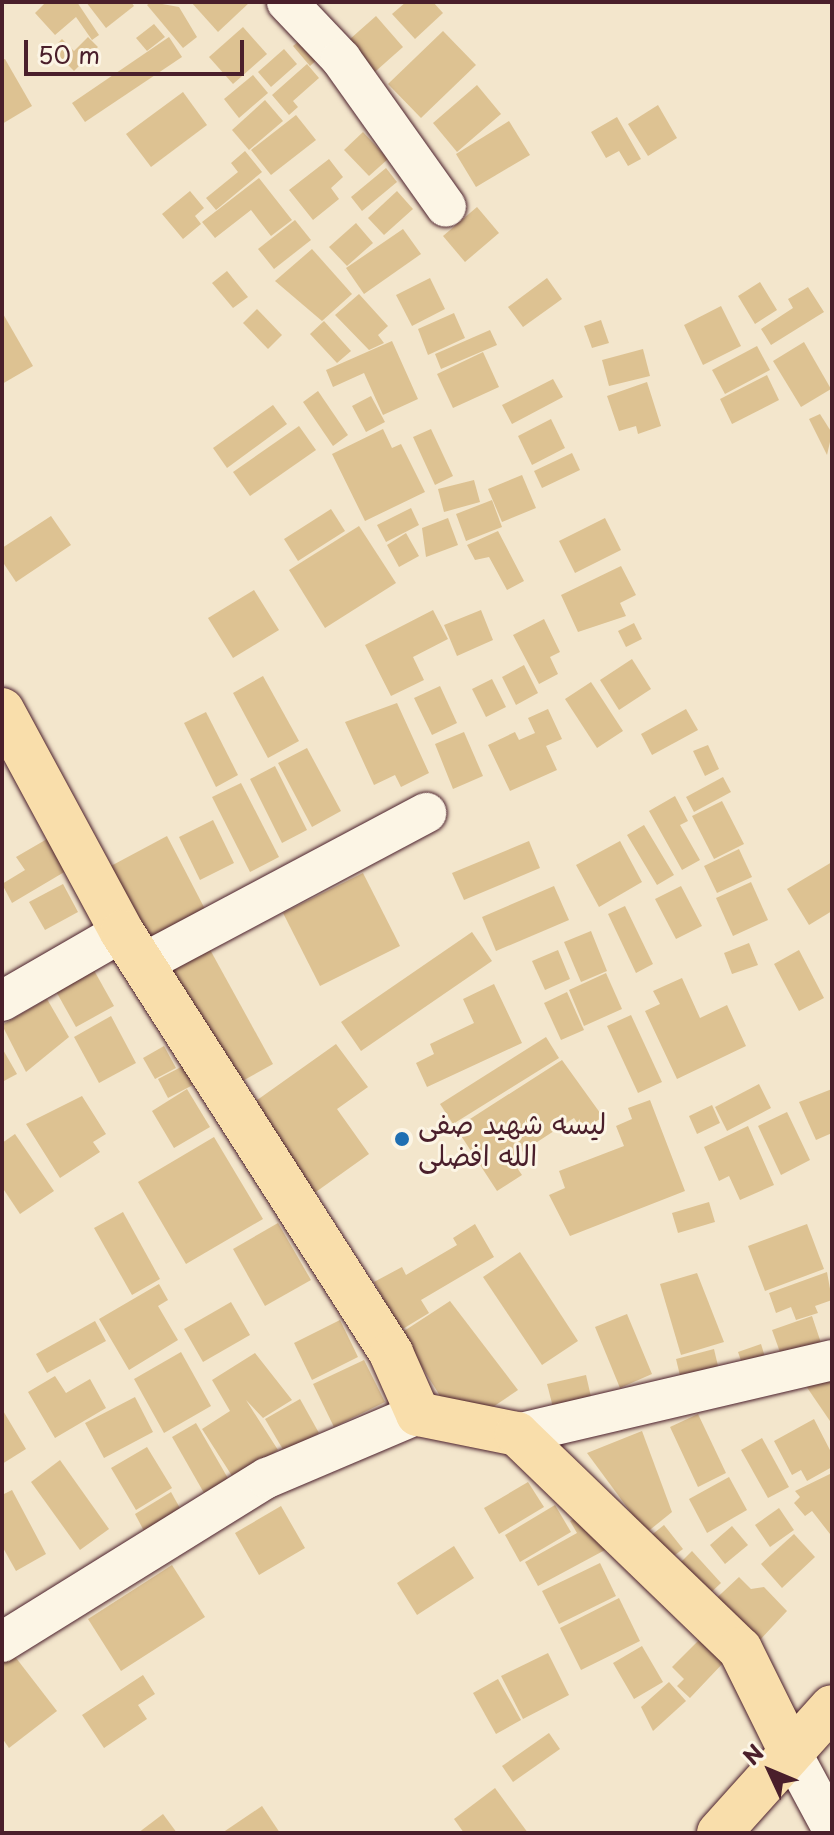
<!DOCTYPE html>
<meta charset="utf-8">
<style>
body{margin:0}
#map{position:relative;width:834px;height:1835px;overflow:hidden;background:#f3e6cc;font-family:"Playpen Sans","Playpen Sans Arabic",sans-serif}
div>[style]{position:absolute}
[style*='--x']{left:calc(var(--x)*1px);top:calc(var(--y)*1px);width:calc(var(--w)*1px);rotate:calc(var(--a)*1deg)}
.building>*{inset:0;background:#ddc292}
.roads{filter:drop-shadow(0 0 2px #4a1f2b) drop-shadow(0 0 2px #4a1f2b)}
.minor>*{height:40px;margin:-20px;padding:0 20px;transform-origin:20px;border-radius:20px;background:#fcf5e5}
.major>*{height:44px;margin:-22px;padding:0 22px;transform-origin:22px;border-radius:22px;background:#f9deab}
.dots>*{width:22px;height:22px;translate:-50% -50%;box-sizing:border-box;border:4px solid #fcf5e5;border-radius:50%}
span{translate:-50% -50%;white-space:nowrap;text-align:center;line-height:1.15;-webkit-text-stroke:6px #fcf5e5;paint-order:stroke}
.poi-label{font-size:28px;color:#4a1f2b}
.left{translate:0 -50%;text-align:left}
.frame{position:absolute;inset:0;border:4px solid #4a1f2b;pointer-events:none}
.north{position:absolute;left:730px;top:1731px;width:80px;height:80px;-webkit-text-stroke:6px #fcf5e5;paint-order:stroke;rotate:314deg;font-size:22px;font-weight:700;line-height:32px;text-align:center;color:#4a1f2b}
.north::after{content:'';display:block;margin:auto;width:28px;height:36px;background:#4a1f2b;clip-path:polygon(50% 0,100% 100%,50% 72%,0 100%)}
.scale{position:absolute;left:24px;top:40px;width:220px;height:36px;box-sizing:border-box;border:4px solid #4a1f2b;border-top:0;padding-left:10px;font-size:24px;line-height:28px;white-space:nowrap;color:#4a1f2b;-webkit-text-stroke:6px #fcf5e5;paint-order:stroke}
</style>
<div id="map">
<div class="building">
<i style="clip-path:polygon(46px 2px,77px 2px,99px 35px,92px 40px,76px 17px,55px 35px,35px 13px)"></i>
<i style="clip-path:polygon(86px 2px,131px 2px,134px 6px,106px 28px)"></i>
<i style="clip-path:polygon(151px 2px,179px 7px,197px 37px,183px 48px,147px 5px)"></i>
<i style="clip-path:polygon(191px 2px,250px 2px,218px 32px)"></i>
<i style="clip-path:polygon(406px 2px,433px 2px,443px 13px,415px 39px,392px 14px)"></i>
<i style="clip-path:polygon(376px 16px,403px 47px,368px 78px,341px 47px)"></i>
<i style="clip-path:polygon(154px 24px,165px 37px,147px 51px,136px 38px)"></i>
<i style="clip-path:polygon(243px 27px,267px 54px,233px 84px,209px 57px)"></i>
<i style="clip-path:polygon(443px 31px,476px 65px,421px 118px,388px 84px)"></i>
<i style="clip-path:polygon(310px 32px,327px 51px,310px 66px,293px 46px)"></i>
<i style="clip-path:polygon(88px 37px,98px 47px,74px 71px,52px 49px,62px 39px,74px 51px)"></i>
<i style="clip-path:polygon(169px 37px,182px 57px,85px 122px,72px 103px)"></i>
<i style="clip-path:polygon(284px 49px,297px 64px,271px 87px,258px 72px)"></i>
<i style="clip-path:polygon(5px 59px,32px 106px,2px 124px,2px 60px)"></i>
<i style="clip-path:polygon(307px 64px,319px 78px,293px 101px,298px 107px,289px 115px,272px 95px)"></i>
<i style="clip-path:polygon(253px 75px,268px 93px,239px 118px,224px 99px)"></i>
<i style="clip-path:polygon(477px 85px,501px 114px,457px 152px,433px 123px)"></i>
<i style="clip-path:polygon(183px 92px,207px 125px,151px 167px,126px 134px)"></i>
<i style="clip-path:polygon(265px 100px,283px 121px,249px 150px,232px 130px)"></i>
<i style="clip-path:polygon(658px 105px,677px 138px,648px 156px,628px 124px)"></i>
<i style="clip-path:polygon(296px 115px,316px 140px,271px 175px,251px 150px)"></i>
<i style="clip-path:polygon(617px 117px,641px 159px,628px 166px,619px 151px,606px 158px,591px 132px)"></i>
<i style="clip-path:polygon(509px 121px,530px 155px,476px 187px,456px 154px)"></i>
<i style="clip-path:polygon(363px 132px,388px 159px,369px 176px,344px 150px)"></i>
<i style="clip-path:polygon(245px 151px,262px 172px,216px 210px,206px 198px,238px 172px,231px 163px)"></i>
<i style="clip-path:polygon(329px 159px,343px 177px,331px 188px,339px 199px,313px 220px,289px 190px)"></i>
<i style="clip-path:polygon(386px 168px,397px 182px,362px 211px,351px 197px)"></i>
<i style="clip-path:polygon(259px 178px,292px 220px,271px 236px,251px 210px,215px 238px,202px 222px)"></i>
<i style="clip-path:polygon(190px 191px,204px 208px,195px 216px,201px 224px,183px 239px,162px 214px)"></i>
<i style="clip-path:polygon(397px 191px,413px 209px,384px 235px,368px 218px)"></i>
<i style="clip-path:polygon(477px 207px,499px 233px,465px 262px,443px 236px)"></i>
<i style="clip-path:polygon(295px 220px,311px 240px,274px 269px,258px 249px)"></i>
<i style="clip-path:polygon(356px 223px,373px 243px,347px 266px,329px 247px)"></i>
<i style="clip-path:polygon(403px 229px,421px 254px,364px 294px,346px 268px)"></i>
<i style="clip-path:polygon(312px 249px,352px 294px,322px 321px,275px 281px)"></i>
<i style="clip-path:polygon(227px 271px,248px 297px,233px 308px,212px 283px)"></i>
<i style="clip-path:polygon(430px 278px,445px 309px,412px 326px,396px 295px)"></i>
<i style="clip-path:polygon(547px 278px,562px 299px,523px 327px,508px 307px)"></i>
<i style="clip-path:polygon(760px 282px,777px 310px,755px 324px,738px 296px)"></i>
<i style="clip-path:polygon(808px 287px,824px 312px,771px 345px,761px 329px,793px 308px,788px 299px)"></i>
<i style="clip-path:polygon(359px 294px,388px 326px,378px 335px,384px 343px,369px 350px,335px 315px)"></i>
<i style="clip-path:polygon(721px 306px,741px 346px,703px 365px,684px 325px)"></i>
<i style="clip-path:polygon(257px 309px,282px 335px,268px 349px,243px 323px)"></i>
<i style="clip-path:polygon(2px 312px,33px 366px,2px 384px)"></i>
<i style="clip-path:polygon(454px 313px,465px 338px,428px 355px,418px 329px)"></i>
<i style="clip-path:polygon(601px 320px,609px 343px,592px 348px,584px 326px)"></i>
<i style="clip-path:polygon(324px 321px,351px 351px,337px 363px,310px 334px)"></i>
<i style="clip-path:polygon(490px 330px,497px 345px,441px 369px,435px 354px)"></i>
<i style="clip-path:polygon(392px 341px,418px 399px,383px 415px,364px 373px,333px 387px,326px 370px)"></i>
<i style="clip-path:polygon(804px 342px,831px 389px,801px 407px,773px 361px)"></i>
<i style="clip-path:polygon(757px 346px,770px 370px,725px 394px,712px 370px)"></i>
<i style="clip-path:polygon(643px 349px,650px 376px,609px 386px,602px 360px)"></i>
<i style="clip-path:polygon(483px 352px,499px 387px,453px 408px,437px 374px)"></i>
<i style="clip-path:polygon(767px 375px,779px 400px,732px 424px,720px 399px)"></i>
<i style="clip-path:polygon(553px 379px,563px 397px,512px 424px,502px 405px)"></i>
<i style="clip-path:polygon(647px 382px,661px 426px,638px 434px,636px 426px,619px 431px,607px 396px)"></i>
<i style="clip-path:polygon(318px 391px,348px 435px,333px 446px,303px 402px)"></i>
<i style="clip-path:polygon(371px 396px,385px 422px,366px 432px,352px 406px)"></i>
<i style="clip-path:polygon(273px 405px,287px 424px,227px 468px,213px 448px)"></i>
<i style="clip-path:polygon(820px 414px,832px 433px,827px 455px,809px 419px)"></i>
<i style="clip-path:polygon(551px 419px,565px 448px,532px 465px,518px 436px)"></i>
<i style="clip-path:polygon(299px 426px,316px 450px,250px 496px,233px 472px)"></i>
<i style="clip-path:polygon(383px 429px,392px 448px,401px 444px,425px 492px,365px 521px,332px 454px)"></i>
<i style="clip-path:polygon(431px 429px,453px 476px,435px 485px,413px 437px)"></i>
<i style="clip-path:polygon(572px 453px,580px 470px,542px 488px,534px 471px)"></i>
<i style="clip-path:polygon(522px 475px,536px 508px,502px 522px,488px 489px)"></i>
<i style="clip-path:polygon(474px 480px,480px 502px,444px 512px,438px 489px)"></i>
<i style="clip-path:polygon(492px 500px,502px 527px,466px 541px,456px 514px)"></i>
<i style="clip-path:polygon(411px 508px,419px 525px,386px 542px,377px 525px)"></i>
<i style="clip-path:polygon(331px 509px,345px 531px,298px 561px,284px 539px)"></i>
<i style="clip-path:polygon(51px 516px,71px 545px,16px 582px,2px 561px,2px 548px)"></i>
<i style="clip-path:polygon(448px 518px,458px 545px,426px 557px,422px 528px)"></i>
<i style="clip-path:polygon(605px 518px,621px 550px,575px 573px,559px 541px)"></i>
<i style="clip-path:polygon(359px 526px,396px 583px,325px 628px,289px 570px)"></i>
<i style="clip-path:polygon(498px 531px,524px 581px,507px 590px,489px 557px,475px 560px,467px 545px)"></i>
<i style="clip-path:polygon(406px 533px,419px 556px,399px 567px,387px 545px)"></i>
<i style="clip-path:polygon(621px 566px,636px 595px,620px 603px,626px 616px,578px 632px,561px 595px)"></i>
<i style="clip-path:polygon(254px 590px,279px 630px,233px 658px,208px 618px)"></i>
<i style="clip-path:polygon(433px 610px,448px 639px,413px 657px,424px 680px,391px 696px,365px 645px)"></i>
<i style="clip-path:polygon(481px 610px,493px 640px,457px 656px,444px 625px)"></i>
<i style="clip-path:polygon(544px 619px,560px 652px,550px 657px,558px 674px,539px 684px,513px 635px)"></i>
<i style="clip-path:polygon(634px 623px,642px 639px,626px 647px,618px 631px)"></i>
<i style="clip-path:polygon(632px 659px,651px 689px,619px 710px,600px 680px)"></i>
<i style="clip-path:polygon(524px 665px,538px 693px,516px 705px,502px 677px)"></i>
<i style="clip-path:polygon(263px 676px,299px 741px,268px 758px,233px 693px)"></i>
<i style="clip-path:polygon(492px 679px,506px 707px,486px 717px,472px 689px)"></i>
<i style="clip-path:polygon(591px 682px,623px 731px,597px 748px,565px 699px)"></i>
<i style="clip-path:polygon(440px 686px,457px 723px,432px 735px,414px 698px)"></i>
<i style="clip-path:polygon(397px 703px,429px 773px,401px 787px,395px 775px,374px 785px,345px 722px)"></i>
<i style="clip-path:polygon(548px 709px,562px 739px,546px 746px,557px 770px,510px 791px,488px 745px,515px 732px,519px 740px,535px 733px,528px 718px)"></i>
<i style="clip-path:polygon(686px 709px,698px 730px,652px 755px,641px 734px)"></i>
<i style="clip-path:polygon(206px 712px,238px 775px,216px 787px,184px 723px)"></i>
<i style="clip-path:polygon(464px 732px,483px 776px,453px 789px,435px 744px)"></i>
<i style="clip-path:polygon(708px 745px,719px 769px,705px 776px,693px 751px)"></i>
<i style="clip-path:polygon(307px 748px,341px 811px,312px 827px,278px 763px)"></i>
<i style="clip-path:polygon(275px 766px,307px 830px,282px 843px,250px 779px)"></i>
<i style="clip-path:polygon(723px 777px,731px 792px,694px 812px,686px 797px)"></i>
<i style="clip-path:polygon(241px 783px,279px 857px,250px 872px,212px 797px)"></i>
<i style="clip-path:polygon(675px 796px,688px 821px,680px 825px,700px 860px,682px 870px,649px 811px)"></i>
<i style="clip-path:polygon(722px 801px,744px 844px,714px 859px,692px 816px)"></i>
<i style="clip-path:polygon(213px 820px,234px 863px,200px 880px,179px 837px)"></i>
<i style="clip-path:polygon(644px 825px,674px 875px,657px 885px,627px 835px)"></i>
<i style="clip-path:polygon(167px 836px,207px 913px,150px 943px,109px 867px)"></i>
<i style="clip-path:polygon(47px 839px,66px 871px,12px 903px,2px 884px,25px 870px,16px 857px)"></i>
<i style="clip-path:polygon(529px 841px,540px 868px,464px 900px,452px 873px)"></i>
<i style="clip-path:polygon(620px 841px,642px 882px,599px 907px,576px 865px)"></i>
<i style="clip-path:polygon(739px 849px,752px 877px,717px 893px,704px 866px)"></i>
<i style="clip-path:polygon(832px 862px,832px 911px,809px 925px,787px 889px)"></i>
<i style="clip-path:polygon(363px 873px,400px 946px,320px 986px,283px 913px)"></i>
<i style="clip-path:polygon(751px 882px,768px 920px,733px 936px,716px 898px)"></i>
<i style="clip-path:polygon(63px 884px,78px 912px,45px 930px,29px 902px)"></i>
<i style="clip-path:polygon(554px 886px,569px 920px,496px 951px,482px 917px)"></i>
<i style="clip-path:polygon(681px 886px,702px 926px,676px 939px,655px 899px)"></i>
<i style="clip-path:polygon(625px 906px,653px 964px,636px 973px,608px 914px)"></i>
<i style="clip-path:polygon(591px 931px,607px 971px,581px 982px,564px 942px)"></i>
<i style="clip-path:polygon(472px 932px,492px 961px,361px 1051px,341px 1022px)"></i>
<i style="clip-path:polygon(749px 943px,758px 965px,732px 974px,724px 953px)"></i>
<i style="clip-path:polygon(208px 946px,273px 1064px,226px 1090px,162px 972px)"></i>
<i style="clip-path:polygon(558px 950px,570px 979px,545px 990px,532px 961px)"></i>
<i style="clip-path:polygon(799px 950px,824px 998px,799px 1011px,774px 964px)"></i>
<i style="clip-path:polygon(91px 965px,114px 1006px,76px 1027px,53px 986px)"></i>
<i style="clip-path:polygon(606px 973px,622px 1009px,584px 1026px,569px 990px)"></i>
<i style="clip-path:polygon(682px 978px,700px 1018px,727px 1005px,746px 1046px,677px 1079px,645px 1011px,660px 1004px,653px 991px)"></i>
<i style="clip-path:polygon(494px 984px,522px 1043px,427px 1087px,416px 1063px,434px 1054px,430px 1044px,474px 1023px,463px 999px)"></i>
<i style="clip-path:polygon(567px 992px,584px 1030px,561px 1040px,544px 1003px)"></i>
<i style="clip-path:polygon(47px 999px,69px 1037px,26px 1072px,2px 1025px)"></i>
<i style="clip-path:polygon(631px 1015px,662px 1082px,638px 1093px,607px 1026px)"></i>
<i style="clip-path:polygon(111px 1016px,136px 1063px,99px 1083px,74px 1037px)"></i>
<i style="clip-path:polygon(546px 1037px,559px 1058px,453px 1124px,440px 1104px)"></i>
<i style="clip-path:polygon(336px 1044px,368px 1087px,337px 1109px,369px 1154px,313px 1194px,250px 1105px)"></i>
<i style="clip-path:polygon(164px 1046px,176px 1068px,155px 1079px,143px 1058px)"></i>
<i style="clip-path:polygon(2px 1048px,17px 1074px,2px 1082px)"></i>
<i style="clip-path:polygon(562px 1060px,603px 1117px,582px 1130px,574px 1118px,511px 1159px,522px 1175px,497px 1191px,456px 1128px)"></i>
<i style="clip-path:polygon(183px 1066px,193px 1085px,168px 1098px,158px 1079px)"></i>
<i style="clip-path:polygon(759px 1084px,771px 1108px,727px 1131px,715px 1107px)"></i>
<i style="clip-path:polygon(187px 1089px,210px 1127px,174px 1148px,152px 1111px)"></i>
<i style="clip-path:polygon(832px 1089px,832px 1133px,816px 1140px,799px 1102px)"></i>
<i style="clip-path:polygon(82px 1096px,106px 1134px,93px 1142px,100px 1152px,60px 1178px,26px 1124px)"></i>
<i style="clip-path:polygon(650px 1100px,685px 1191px,570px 1236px,549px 1195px,565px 1188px,559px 1171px,624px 1146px,616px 1126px,632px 1119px,628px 1108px)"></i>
<i style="clip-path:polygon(712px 1105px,720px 1123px,697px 1134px,689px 1116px)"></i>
<i style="clip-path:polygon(787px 1112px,810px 1160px,781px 1175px,758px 1126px)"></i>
<i style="clip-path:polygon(748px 1126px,774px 1185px,740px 1200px,729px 1176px,719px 1181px,704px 1147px)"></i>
<i style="clip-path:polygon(15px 1134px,54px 1191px,20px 1214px,2px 1187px,2px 1143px)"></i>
<i style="clip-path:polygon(214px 1137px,263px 1219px,186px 1264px,138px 1182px)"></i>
<i style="clip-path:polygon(709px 1202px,715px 1222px,678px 1233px,672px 1213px)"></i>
<i style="clip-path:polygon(123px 1212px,160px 1279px,132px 1295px,94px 1228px)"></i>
<i style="clip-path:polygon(278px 1223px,311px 1280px,265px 1306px,233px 1249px)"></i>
<i style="clip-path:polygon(475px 1224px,494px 1257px,421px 1300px,429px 1313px,401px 1330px,374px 1282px,402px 1267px,406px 1275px,457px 1245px,453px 1238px)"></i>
<i style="clip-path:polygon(807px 1224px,824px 1269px,765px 1291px,748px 1246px)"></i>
<i style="clip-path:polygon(520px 1252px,578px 1341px,542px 1365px,483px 1277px)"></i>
<i style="clip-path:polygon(827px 1272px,832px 1300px,815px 1306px,818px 1313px,796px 1320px,791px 1307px,776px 1313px,769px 1293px)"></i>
<i style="clip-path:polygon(697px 1273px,724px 1342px,681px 1355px,660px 1284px)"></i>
<i style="clip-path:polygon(159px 1284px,168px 1300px,158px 1306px,178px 1340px,129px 1370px,99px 1319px)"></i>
<i style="clip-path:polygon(450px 1301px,518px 1390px,475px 1419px,450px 1412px,401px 1333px)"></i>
<i style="clip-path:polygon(231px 1302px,250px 1335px,203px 1362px,184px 1329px)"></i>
<i style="clip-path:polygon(627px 1314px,652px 1374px,620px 1388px,595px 1327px)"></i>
<i style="clip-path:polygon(812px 1316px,824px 1352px,785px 1366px,772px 1330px)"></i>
<i style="clip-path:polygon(340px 1320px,358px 1357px,312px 1380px,294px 1343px)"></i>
<i style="clip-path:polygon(95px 1321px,106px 1341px,47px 1373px,36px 1354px)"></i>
<i style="clip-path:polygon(761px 1344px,768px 1367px,746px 1375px,738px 1352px)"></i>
<i style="clip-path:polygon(714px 1349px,721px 1379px,683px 1388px,676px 1359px)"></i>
<i style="clip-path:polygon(181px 1352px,211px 1406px,164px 1433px,134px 1379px)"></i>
<i style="clip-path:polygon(255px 1353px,292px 1400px,263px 1418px,246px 1400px,278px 1450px,234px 1479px,202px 1429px,230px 1411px,212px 1380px)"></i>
<i style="clip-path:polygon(364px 1360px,385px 1402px,334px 1427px,313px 1384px)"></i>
<i style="clip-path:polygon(586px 1375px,594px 1410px,556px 1419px,547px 1384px)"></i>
<i style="clip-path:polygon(55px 1376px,66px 1393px,90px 1379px,106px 1408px,55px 1438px,28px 1392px)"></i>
<i style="clip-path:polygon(832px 1377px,832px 1424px,806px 1386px)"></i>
<i style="clip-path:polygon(135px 1397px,153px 1432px,104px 1458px,85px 1423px)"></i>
<i style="clip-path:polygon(300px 1399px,319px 1433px,285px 1453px,265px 1419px)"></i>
<i style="clip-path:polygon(2px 1409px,26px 1449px,2px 1464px)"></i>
<i style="clip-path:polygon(698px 1414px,726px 1473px,698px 1487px,670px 1427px)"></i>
<i style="clip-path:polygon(814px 1419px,832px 1454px,832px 1467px,807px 1481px,801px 1470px,792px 1475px,774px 1441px)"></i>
<i style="clip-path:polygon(196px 1423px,229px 1480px,204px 1493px,172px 1437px)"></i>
<i style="clip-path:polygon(642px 1431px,672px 1512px,646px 1533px,587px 1453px)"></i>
<i style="clip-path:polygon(762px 1438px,789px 1487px,768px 1498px,741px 1450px)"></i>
<i style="clip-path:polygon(147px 1447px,172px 1488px,136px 1510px,111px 1468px)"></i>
<i style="clip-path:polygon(60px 1460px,109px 1529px,80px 1550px,31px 1482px)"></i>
<i style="clip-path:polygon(832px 1473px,832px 1532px,830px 1534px,812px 1511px,805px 1516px,794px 1503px,800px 1497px,795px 1491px)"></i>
<i style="clip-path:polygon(729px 1477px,747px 1510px,707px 1533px,689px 1499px)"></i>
<i style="clip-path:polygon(528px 1482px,544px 1507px,499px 1534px,484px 1508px)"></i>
<i style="clip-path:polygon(12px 1490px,46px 1554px,16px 1571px,2px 1546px,2px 1495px)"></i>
<i style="clip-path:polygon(171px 1492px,181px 1510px,144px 1531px,135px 1514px)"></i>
<i style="clip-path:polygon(555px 1505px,571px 1532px,520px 1562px,505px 1535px)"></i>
<i style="clip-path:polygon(281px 1506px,305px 1548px,259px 1575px,235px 1533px)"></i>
<i style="clip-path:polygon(779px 1508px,794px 1530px,770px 1547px,755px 1525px)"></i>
<i style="clip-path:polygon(585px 1513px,605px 1550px,538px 1586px,525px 1562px,577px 1533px,570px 1521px)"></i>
<i style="clip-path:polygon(664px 1525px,683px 1549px,663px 1564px,644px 1541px)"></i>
<i style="clip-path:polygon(732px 1526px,748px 1545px,725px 1564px,710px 1545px)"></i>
<i style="clip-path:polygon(794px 1534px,815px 1557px,782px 1588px,761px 1564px)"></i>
<i style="clip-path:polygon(454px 1546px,474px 1578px,417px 1615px,397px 1583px)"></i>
<i style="clip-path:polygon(692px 1551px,721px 1583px,705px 1598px,677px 1566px)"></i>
<i style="clip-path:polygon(600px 1563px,616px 1596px,559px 1624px,542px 1591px)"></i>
<i style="clip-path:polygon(172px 1565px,205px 1617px,121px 1671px,88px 1619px)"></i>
<i style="clip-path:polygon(739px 1577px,751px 1589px,764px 1587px,787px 1611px,759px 1641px,707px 1607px)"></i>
<i style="clip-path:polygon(619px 1598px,640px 1641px,581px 1670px,560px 1628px)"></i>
<i style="clip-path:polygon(701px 1638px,725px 1661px,690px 1698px,677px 1686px,684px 1679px,672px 1667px)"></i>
<i style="clip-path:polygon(642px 1646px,663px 1682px,634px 1699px,613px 1663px)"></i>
<i style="clip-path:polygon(548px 1653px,569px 1695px,523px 1719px,501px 1676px)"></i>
<i style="clip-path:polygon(13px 1654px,57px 1711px,9px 1748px,2px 1738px,2px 1662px)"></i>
<i style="clip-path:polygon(143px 1675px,155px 1694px,138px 1705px,147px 1719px,104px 1748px,82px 1715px)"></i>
<i style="clip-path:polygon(498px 1679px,521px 1720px,496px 1734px,473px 1693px)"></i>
<i style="clip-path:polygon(669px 1682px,686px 1701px,653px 1731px,641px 1707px)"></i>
<i style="clip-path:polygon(549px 1733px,560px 1749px,513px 1782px,502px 1766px)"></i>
<i style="clip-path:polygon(495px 1788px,528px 1833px,464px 1833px,454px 1819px)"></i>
<i style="clip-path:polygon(262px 1806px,280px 1833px,222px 1833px)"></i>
<i style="clip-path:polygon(163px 1814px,177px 1833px,138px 1833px)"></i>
</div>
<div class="roads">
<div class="minor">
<i style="--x:287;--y:2;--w:79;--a:46.5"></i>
<i style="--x:341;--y:59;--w:181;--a:54.6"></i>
<i style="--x:142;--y:964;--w:322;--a:-28"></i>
<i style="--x:2;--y:1001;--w:138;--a:-29.9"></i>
<i style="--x:517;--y:1434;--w:324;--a:-13.2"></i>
<i style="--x:2;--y:1642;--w:312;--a:-31.8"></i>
<i style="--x:267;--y:1478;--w:164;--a:-23"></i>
<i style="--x:791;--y:1752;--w:86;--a:61.7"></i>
</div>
<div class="major">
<i style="--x:2;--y:710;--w:252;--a:61.6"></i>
<i style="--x:122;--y:932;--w:500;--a:57.4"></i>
<i style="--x:391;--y:1353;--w:67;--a:66.1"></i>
<i style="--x:418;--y:1414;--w:101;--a:11.4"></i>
<i style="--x:517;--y:1434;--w:310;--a:44"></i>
<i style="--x:740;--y:1649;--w:115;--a:63.7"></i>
<i style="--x:719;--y:1833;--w:169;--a:-48.1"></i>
</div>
</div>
<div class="dots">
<i style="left:402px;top:1139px;background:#1f6fb2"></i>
</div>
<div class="poi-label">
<span class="left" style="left:418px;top:1139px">لیسه شهید صفی<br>الله افضلی</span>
</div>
<div class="frame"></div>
<div class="north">N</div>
<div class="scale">50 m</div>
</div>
